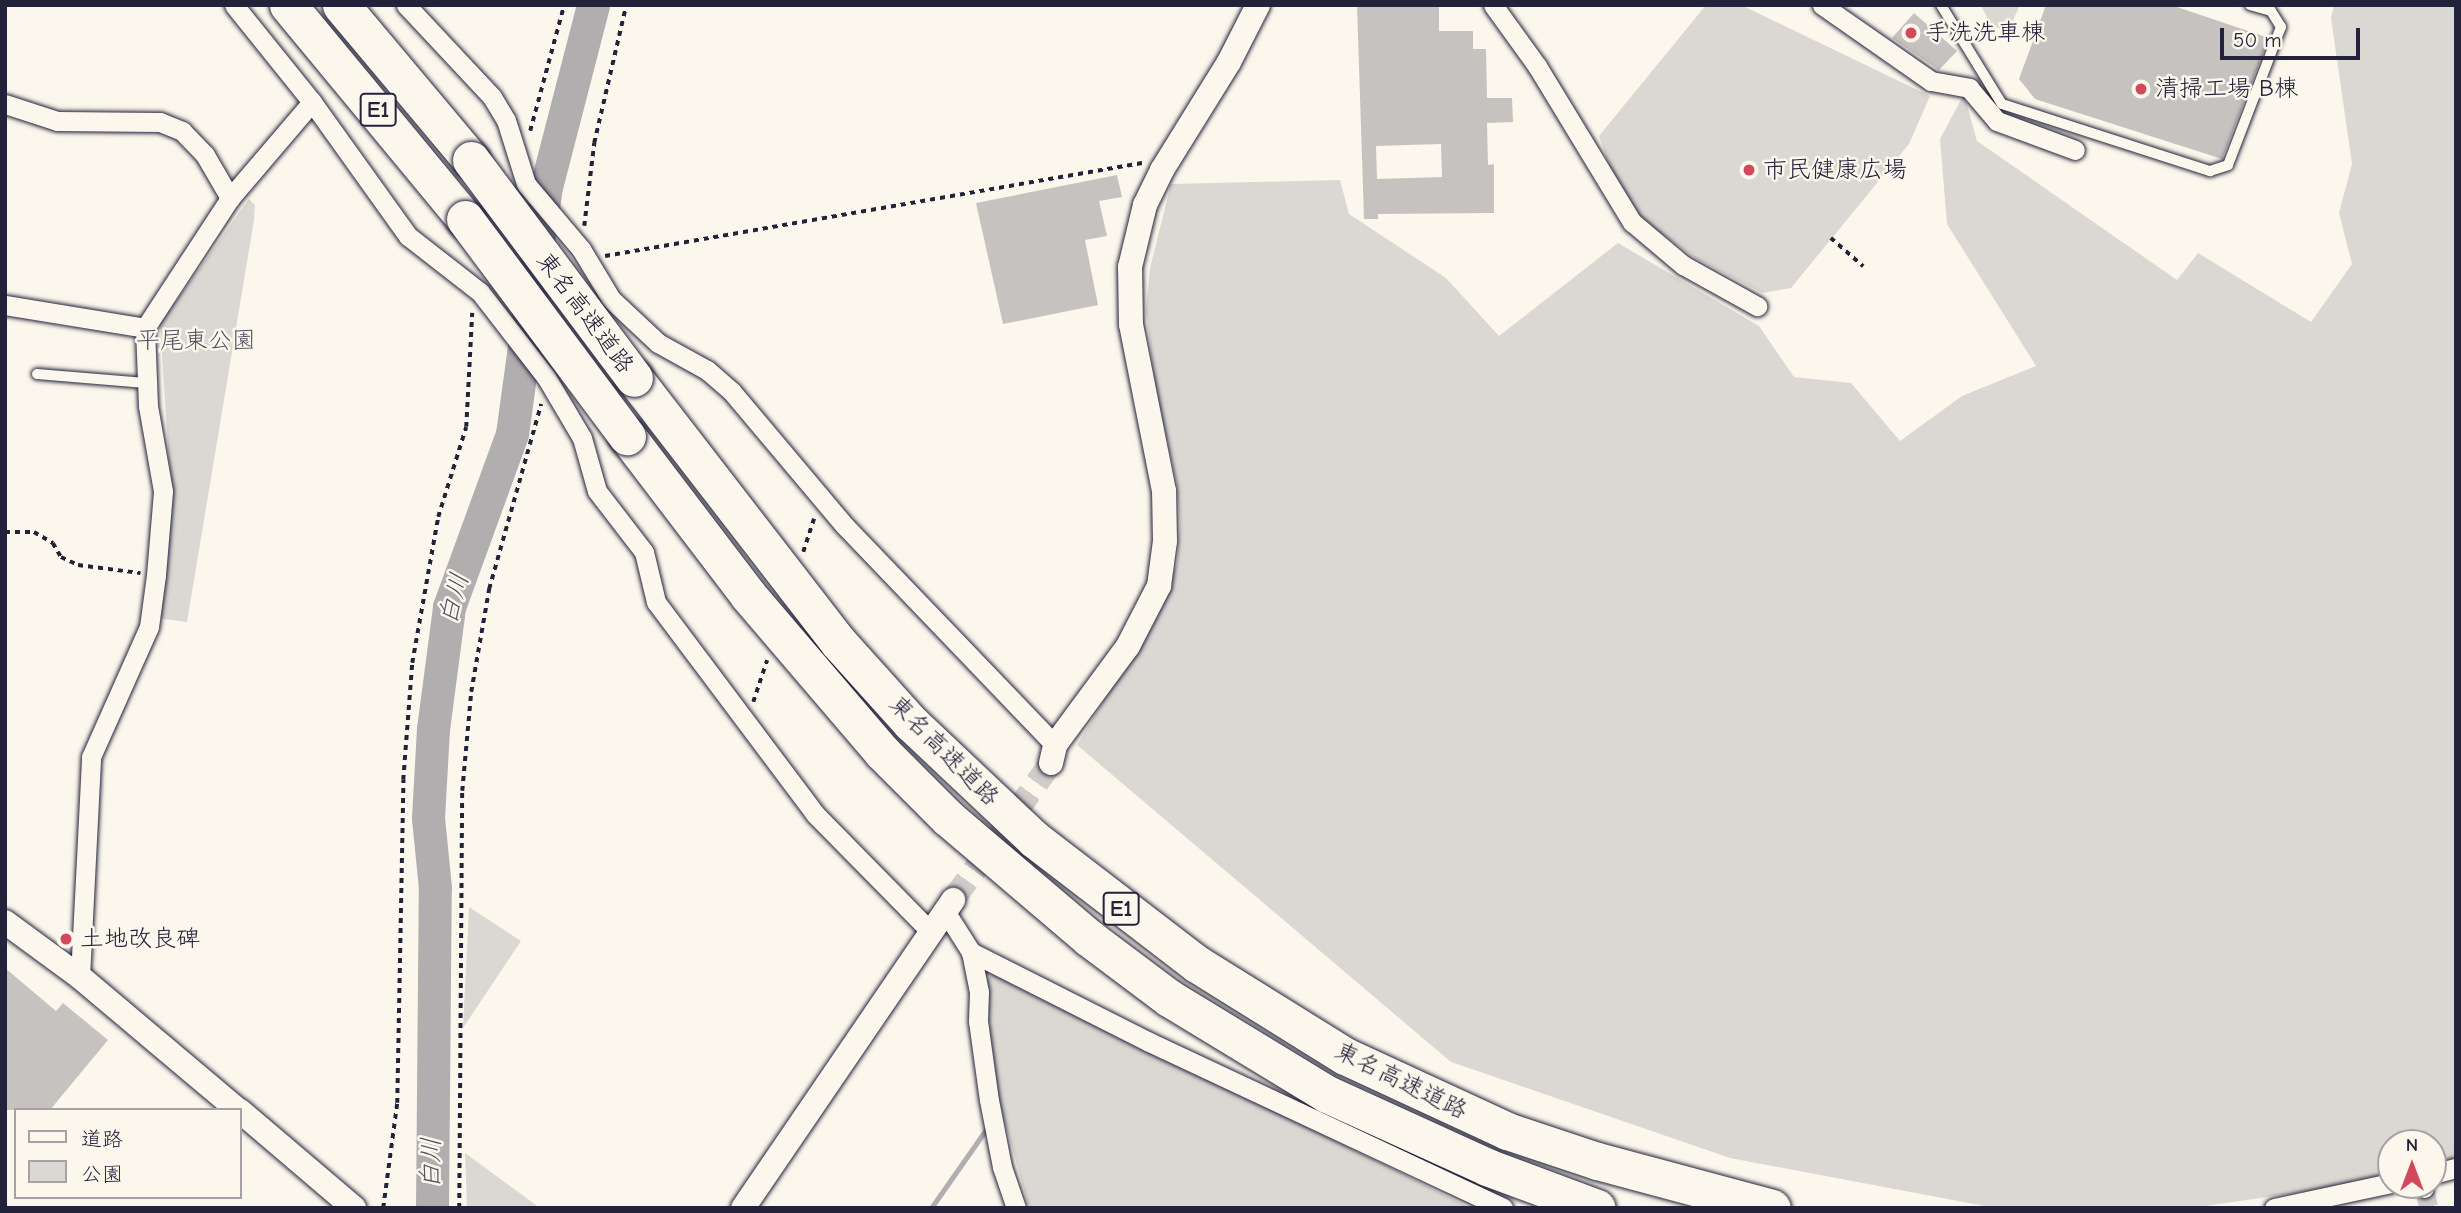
<!DOCTYPE html>
<meta charset="utf-8">
<style>
body{margin:0}
#map{position:relative;width:2461px;height:1213px;overflow:hidden;background:#fbf7ec;font-family:"Comic Neue","Klee One",sans-serif}
div>[style]{position:absolute}
[style*='--x']{left:calc(var(--x)*1px);top:calc(var(--y)*1px);width:calc(var(--w)*1px);rotate:calc(var(--a)*1deg)}
.green>*{inset:0;background:#dbd8d3}
.stream>*{height:5px;margin:-2.5px;padding:0 2.5px;transform-origin:2.5px;border-radius:2.5px;background:#b1aeb0}
.river>*{height:33px;margin:-16.5px;padding:0 16.5px;transform-origin:16.5px;border-radius:16.5px;background:#b1aeb0}
.building>*{inset:0;background:#c6c2c0}
.minor-tunnel>*{height:19px;margin-top:-9.5px;transform-origin:0;background:repeating-linear-gradient(90deg,#d0ccc9 0 19px,transparent 0 29px)}
.tertiary-tunnel>*{height:24px;margin-top:-12px;transform-origin:0;background:repeating-linear-gradient(90deg,#d0ccc9 0 24px,transparent 0 36px)}
.path>*{height:3.5px;margin-top:-1.75px;transform-origin:0;background:repeating-linear-gradient(90deg,#22223b 0 5px,transparent 0 10px)}
.roads{filter:drop-shadow(0 0 2px #22223b) drop-shadow(0 0 2px #22223b)}
.service>*{height:10px;margin:-5px;padding:0 5px;transform-origin:5px;border-radius:5px;background:#fbf7ec}
.minor>*{height:19px;margin:-9.5px;padding:0 9.5px;transform-origin:9.5px;border-radius:9.5px;background:#fbf7ec}
.tertiary>*{height:24px;margin:-12px;padding:0 12px;transform-origin:12px;border-radius:12px;background:#fbf7ec}
.motorway>*{height:37px;margin:-18.5px;padding:0 18.5px;transform-origin:18.5px;border-radius:18.5px;background:#fbf7ec}
.bridges{filter:drop-shadow(0 0 2px #22223b) drop-shadow(0 0 2px #22223b)}
.motorway-bridge>*{height:37px;margin:-18.5px;padding:0 18.5px;transform-origin:18.5px;border-radius:18.5px;background:#fbf7ec}
.dots>*{width:19px;height:19px;translate:-50% -50%;box-sizing:border-box;border:4px solid #fbf7ec;border-radius:50%}
span{translate:-50% -50%;white-space:nowrap;text-align:center;line-height:1.15;-webkit-text-stroke:5px #fbf7ec;paint-order:stroke}
.shield-label span{padding:2px 5px;background:#fbf7ec;border:2px solid;border-radius:5px;-webkit-text-stroke-width:0}
.shield-label{font-size:23px;color:#22223b;font-weight:700}
.poi-label{font-size:24px;color:#22223b}
.left{translate:0 -50%;text-align:left}
.street-label{font-size:24px;color:#22223b}
.park-label{font-size:24px;color:#505061}
.water-label{font-size:26px;color:#545364;font-style:italic}
.frame{position:absolute;inset:0;border:7px solid #22223b;pointer-events:none}
.legend{position:absolute;left:14px;top:1108px;width:228px;height:91px;box-sizing:border-box;background:#fbf7ec;border:2px solid #a4a2a5;margin:0;padding:9px 12px;list-style:none;font-size:21px;color:#22223b}
.legend li{display:flex;align-items:center;gap:14px;height:35px}
.legend b{width:35px;border:2px solid #a4a2a5}
.north{position:absolute;left:2377px;top:1129px;width:70px;height:70px;box-sizing:border-box;background:#fbf7ec;border:2px solid #a4a2a5;border-radius:50%;rotate:0deg;font-size:19px;font-weight:700;line-height:28px;text-align:center;color:#22223b}
.north::after{content:'';display:block;margin:auto;width:24px;height:32px;background:#d1495b;clip-path:polygon(50% 0,100% 100%,50% 72%,0 100%)}
.scale{position:absolute;left:2220px;top:28px;width:140px;height:32px;box-sizing:border-box;border:4px solid #22223b;border-top:0;padding-left:9px;font-size:21px;line-height:24px;white-space:nowrap;color:#22223b;-webkit-text-stroke:5px #fbf7ec;paint-order:stroke}
</style>
<div id="map">
<div class="green">
<i style="clip-path:polygon(1706px 5px,1741px 5px,1930px 96px,1909px 144px,1791px 288px,1762px 293px,1695px 258px,1646px 222px,1620px 195px,1599px 136px)"></i>
<i style="clip-path:polygon(1981px 5px,2020px 5px,2011px 25px,2000px 29px,1989px 22px)"></i>
<i style="clip-path:polygon(2334px 5px,2456px 5px,2456px 1161px,2433px 1166px,2433px 1143px,2391px 1143px,2391px 1175px,2336px 1187px,2192px 1208px,1995px 1208px,1730px 1158px,1451px 1062px,1077px 745px,1162px 604px,1177px 564px,1180px 524px,1177px 483px,1155px 384px,1146px 311px,1150px 268px,1171px 184px,1340px 180px,1349px 214px,1446px 278px,1499px 336px,1618px 243px,1759px 326px,1794px 377px,1851px 383px,1900px 441px,1962px 396px,2036px 366px,1947px 224px,1940px 139px,1964px 94px,1977px 141px,2177px 280px,2198px 253px,2311px 322px,2352px 264px,2339px 213px,2352px 164px,2331px 18px)"></i>
<i style="clip-path:polygon(249px 199px,255px 205px,254px 220px,187px 622px,156px 618px,171px 493px,160px 324px)"></i>
<i style="clip-path:polygon(469px 907px,521px 941px,463px 1028px)"></i>
<i style="clip-path:polygon(997px 971px,1167px 1057px,1471px 1208px,1029px 1208px,994px 1083px,986px 980px)"></i>
<i style="clip-path:polygon(465px 1153px,540px 1208px,467px 1208px)"></i>
</div>
<div class="stream">
<i style="--x:931;--y:1208;--w:98;--a:-55"></i>
</div>
<div class="river">
<i style="--x:432;--y:1208;--w:320;--a:-89.5"></i>
<i style="--x:435;--y:888;--w:70;--a:-95.7"></i>
<i style="--x:428;--y:818;--w:89;--a:-86.8"></i>
<i style="--x:433;--y:729;--w:123;--a:-82.5"></i>
<i style="--x:449;--y:607;--w:184;--a:-70"></i>
<i style="--x:512;--y:434;--w:249;--a:-82.2"></i>
<i style="--x:546;--y:187;--w:188;--a:-75.5"></i>
</div>
<div class="building">
<i style="clip-path:polygon(evenodd,1357px 5px,1439px 5px,1439px 31px,1473px 31px,1473px 49px,1486px 49px,1487px 98px,1512px 98px,1513px 122px,1487px 123px,1488px 165px,1494px 164px,1494px 213px,1378px 214px,1378px 219px,1364px 219px,1357px 5px,1441px 144px,1442px 177px,1377px 179px,1376px 146px,1441px 144px)"></i>
<i style="clip-path:polygon(2046px 5px,2171px 5px,2269px 38px,2222px 159px,2035px 99px,2019px 79px)"></i>
<i style="clip-path:polygon(1914px 13px,1957px 51px,1939px 70px,1892px 38px)"></i>
<i style="clip-path:polygon(1117px 175px,1122px 197px,1099px 201px,1107px 236px,1085px 240px,1098px 305px,1003px 324px,976px 203px)"></i>
<i style="clip-path:polygon(5px 968px,56px 1011px,63px 1003px,108px 1040px,50px 1110px,5px 1110px)"></i>
</div>
<div class="minor-tunnel">
<i style="--x:2424;--y:1188;--w:21;--a:76"></i>
</div>
<div class="tertiary-tunnel">
<i style="--x:953;--y:900;--w:168;--a:-54.4"></i>
</div>
<div class="path">
<i style="--x:530;--y:131;--w:131;--a:-74.9"></i>
<i style="--x:584;--y:226;--w:84;--a:-83.1"></i>
<i style="--x:594;--y:143;--w:142;--a:-76.9"></i>
<i style="--x:1831;--y:238;--w:43;--a:41.2"></i>
<i style="--x:605;--y:256;--w:545;--a:-9.83"></i>
<i style="--x:5;--y:532;--w:29;--a:0"></i>
<i style="--x:34;--y:532;--w:22;--a:30"></i>
<i style="--x:53;--y:543;--w:16;--a:60"></i>
<i style="--x:61;--y:557;--w:19;--a:25"></i>
<i style="--x:78;--y:565;--w:63;--a:7.4"></i>
<i style="--x:803;--y:552;--w:35;--a:-72"></i>
<i style="--x:753;--y:702;--w:44;--a:-71.6"></i>
<i style="--x:383;--y:1208;--w:106;--a:-82.4"></i>
<i style="--x:397;--y:1103;--w:323;--a:-88.9"></i>
<i style="--x:403;--y:780;--w:117;--a:-85.6"></i>
<i style="--x:412;--y:663;--w:148;--a:-79.9"></i>
<i style="--x:438;--y:517;--w:94;--a:-72.7"></i>
<i style="--x:466;--y:427;--w:114;--a:-87"></i>
<i style="--x:459;--y:1208;--w:417;--a:-89.6"></i>
<i style="--x:462;--y:791;--w:99;--a:-84.8"></i>
<i style="--x:471;--y:692;--w:105;--a:-80.1"></i>
<i style="--x:489;--y:589;--w:192;--a:-74.3"></i>
</div>
<div class="roads">
<div class="service">
<i style="--x:1941;--y:5;--w:116;--a:58.4"></i>
<i style="--x:2002;--y:104;--w:219;--a:17.9"></i>
<i style="--x:2210;--y:171;--w:19;--a:-18"></i>
<i style="--x:2228;--y:165;--w:148;--a:-69"></i>
<i style="--x:2281;--y:27;--w:19;--a:-122"></i>
<i style="--x:2271;--y:11;--w:22;--a:-164"></i>
<i style="--x:37;--y:374;--w:109;--a:4.7"></i>
</div>
<div class="minor">
<i style="--x:234;--y:5;--w:124;--a:51.2"></i>
<i style="--x:312;--y:102;--w:165;--a:54.4"></i>
<i style="--x:408;--y:236;--w:91;--a:37.9"></i>
<i style="--x:480;--y:292;--w:108;--a:52.2"></i>
<i style="--x:546;--y:377;--w:71;--a:59.5"></i>
<i style="--x:582;--y:438;--w:55;--a:74.2"></i>
<i style="--x:597;--y:491;--w:77;--a:52.4"></i>
<i style="--x:644;--y:552;--w:51;--a:76.5"></i>
<i style="--x:656;--y:602;--w:265;--a:53.1"></i>
<i style="--x:815;--y:814;--w:165;--a:45.5"></i>
<i style="--x:406;--y:5;--w:126;--a:46.9"></i>
<i style="--x:492;--y:97;--w:27;--a:59"></i>
<i style="--x:506;--y:120;--w:67;--a:72.6"></i>
<i style="--x:526;--y:184;--w:85;--a:49.8"></i>
<i style="--x:581;--y:249;--w:58;--a:59"></i>
<i style="--x:611;--y:299;--w:64;--a:43.1"></i>
<i style="--x:658;--y:343;--w:56;--a:28.9"></i>
<i style="--x:707;--y:370;--w:33;--a:41"></i>
<i style="--x:732;--y:392;--w:174;--a:49.9"></i>
<i style="--x:844;--y:525;--w:305;--a:46.2"></i>
<i style="--x:1493;--y:5;--w:75;--a:54.2"></i>
<i style="--x:1537;--y:66;--w:183;--a:58.7"></i>
<i style="--x:1632;--y:222;--w:67;--a:40.1"></i>
<i style="--x:1683;--y:265;--w:85;--a:29"></i>
<i style="--x:1822;--y:5;--w:133;--a:34.9"></i>
<i style="--x:1931;--y:81;--w:39;--a:10"></i>
<i style="--x:1969;--y:88;--w:43;--a:49.7"></i>
<i style="--x:1997;--y:121;--w:83;--a:20.4"></i>
<i style="--x:5;--y:104;--w:55;--a:18.1"></i>
<i style="--x:57;--y:121;--w:103;--a:0.6"></i>
<i style="--x:160;--y:122;--w:24;--a:22"></i>
<i style="--x:182;--y:131;--w:33;--a:46"></i>
<i style="--x:205;--y:155;--w:50;--a:59.8"></i>
<i style="--x:5;--y:305;--w:142;--a:9.3"></i>
<i style="--x:945;--y:911;--w:49;--a:57.6"></i>
<i style="--x:971;--y:952;--w:41;--a:78.7"></i>
<i style="--x:979;--y:992;--w:29;--a:92"></i>
<i style="--x:978;--y:1021;--w:80;--a:82.1"></i>
<i style="--x:989;--y:1100;--w:68;--a:79"></i>
<i style="--x:1002;--y:1167;--w:43;--a:71.1"></i>
<i style="--x:971;--y:952;--w:199;--a:26.8"></i>
<i style="--x:1149;--y:1042;--w:391;--a:25.1"></i>
<i style="--x:80;--y:977;--w:220;--a:-87.1"></i>
<i style="--x:91;--y:757;--w:142;--a:-66"></i>
<i style="--x:149;--y:627;--w:52;--a:-82.3"></i>
<i style="--x:156;--y:575;--w:84;--a:-85.2"></i>
<i style="--x:163;--y:491;--w:86;--a:-100"></i>
<i style="--x:148;--y:406;--w:78;--a:-92.2"></i>
<i style="--x:145;--y:328;--w:155;--a:-56.8"></i>
<i style="--x:230;--y:198;--w:126;--a:-49.5"></i>
<i style="--x:2433;--y:1174;--w:24;--a:-15"></i>
<i style="--x:2423;--y:1185;--w:3;--a:72"></i>
<i style="--x:2274;--y:1208;--w:120;--a:-12.1"></i>
</div>
<div class="tertiary">
<i style="--x:1051;--y:763;--w:18;--a:-77"></i>
<i style="--x:1055;--y:745;--w:123;--a:-53.6"></i>
<i style="--x:1128;--y:646;--w:68;--a:-62.7"></i>
<i style="--x:1159;--y:586;--w:45;--a:-82.4"></i>
<i style="--x:1165;--y:541;--w:50;--a:-91.1"></i>
<i style="--x:1164;--y:491;--w:170;--a:-101.2"></i>
<i style="--x:1131;--y:324;--w:57;--a:-91"></i>
<i style="--x:1130;--y:267;--w:64;--a:-76.4"></i>
<i style="--x:1145;--y:205;--w:39;--a:-64"></i>
<i style="--x:1162;--y:170;--w:127;--a:-58.2"></i>
<i style="--x:1229;--y:62;--w:64;--a:-63"></i>
<i style="--x:5;--y:922;--w:93;--a:36.3"></i>
<i style="--x:80;--y:977;--w:207;--a:40.1"></i>
<i style="--x:240;--y:1111;--w:150;--a:40.4"></i>
<i style="--x:743;--y:1208;--w:373;--a:-55.7"></i>
</div>
<div class="motorway">
<i style="--x:288;--y:5;--w:278;--a:50.4"></i>
<i style="--x:341;--y:5;--w:202;--a:50"></i>
<i style="--x:634;--y:378;--w:335;--a:52.3"></i>
<i style="--x:839;--y:643;--w:108;--a:48"></i>
<i style="--x:911;--y:723;--w:169;--a:43.3"></i>
<i style="--x:1034;--y:839;--w:205;--a:37.5"></i>
<i style="--x:1197;--y:964;--w:174;--a:31.9"></i>
<i style="--x:1345;--y:1056;--w:179;--a:24.8"></i>
<i style="--x:1507;--y:1131;--w:95;--a:18.4"></i>
<i style="--x:1597;--y:1161;--w:181;--a:15"></i>
<i style="--x:627;--y:436;--w:200;--a:52.7"></i>
<i style="--x:748;--y:595;--w:206;--a:49.5"></i>
<i style="--x:882;--y:752;--w:93;--a:45"></i>
<i style="--x:948;--y:818;--w:185;--a:40.4"></i>
<i style="--x:1089;--y:938;--w:100;--a:36.9"></i>
<i style="--x:1169;--y:998;--w:185;--a:31.3"></i>
<i style="--x:1327;--y:1094;--w:176;--a:24.5"></i>
<i style="--x:1487;--y:1167;--w:117;--a:20.4"></i>
</div>
</div>
<div class="bridges">
<div class="motorway-bridge">
<i style="--x:471;--y:160;--w:272;--a:53.2"></i>
<i style="--x:465;--y:219;--w:271;--a:53.3"></i>
</div>
</div>
<div class="dots">
<i style="left:1911px;top:33px;background:#d1495b"></i>
<i style="left:2141px;top:89px;background:#d1495b"></i>
<i style="left:1749px;top:170px;background:#d1495b"></i>
<i style="left:66px;top:939px;background:#d1495b"></i>
</div>
<div class="shield-label">
<span style="left:378px;top:110px">E1</span>
<span style="left:1121px;top:909px">E1</span>
</div>
<div class="poi-label">
<span class="left" style="left:1925px;top:33px">手洗洗車棟</span>
<span class="left" style="left:2155px;top:89px">清掃工場 B棟</span>
<span class="left" style="left:1763px;top:170px">市民健康広場</span>
<span class="left" style="left:80px;top:939px">土地改良碑</span>
</div>
<div class="street-label">
<span style="left:585px;top:313px;rotate:53deg">東名高速道路</span>
<span style="left:944px;top:751px;rotate:45deg">東名高速道路</span>
<span style="left:1401px;top:1081px;rotate:26deg">東名高速道路</span>
</div>
<div class="park-label">
<span style="left:196px;top:341px">平尾東公園</span>
</div>
<div class="water-label">
<span style="left:455px;top:599px;rotate:-75deg">白川</span>
<span style="left:432px;top:1163px;rotate:-89deg">白川</span>
</div>
<div class="frame"></div>
<ul class="legend">
<li><b style="height:9px;background:#fbf7ec"></b>道路</li>
<li><b style="height:19px;background:#dbd8d3"></b>公園</li>
</ul>
<div class="north">N</div>
<div class="scale">50 m</div>
</div>
